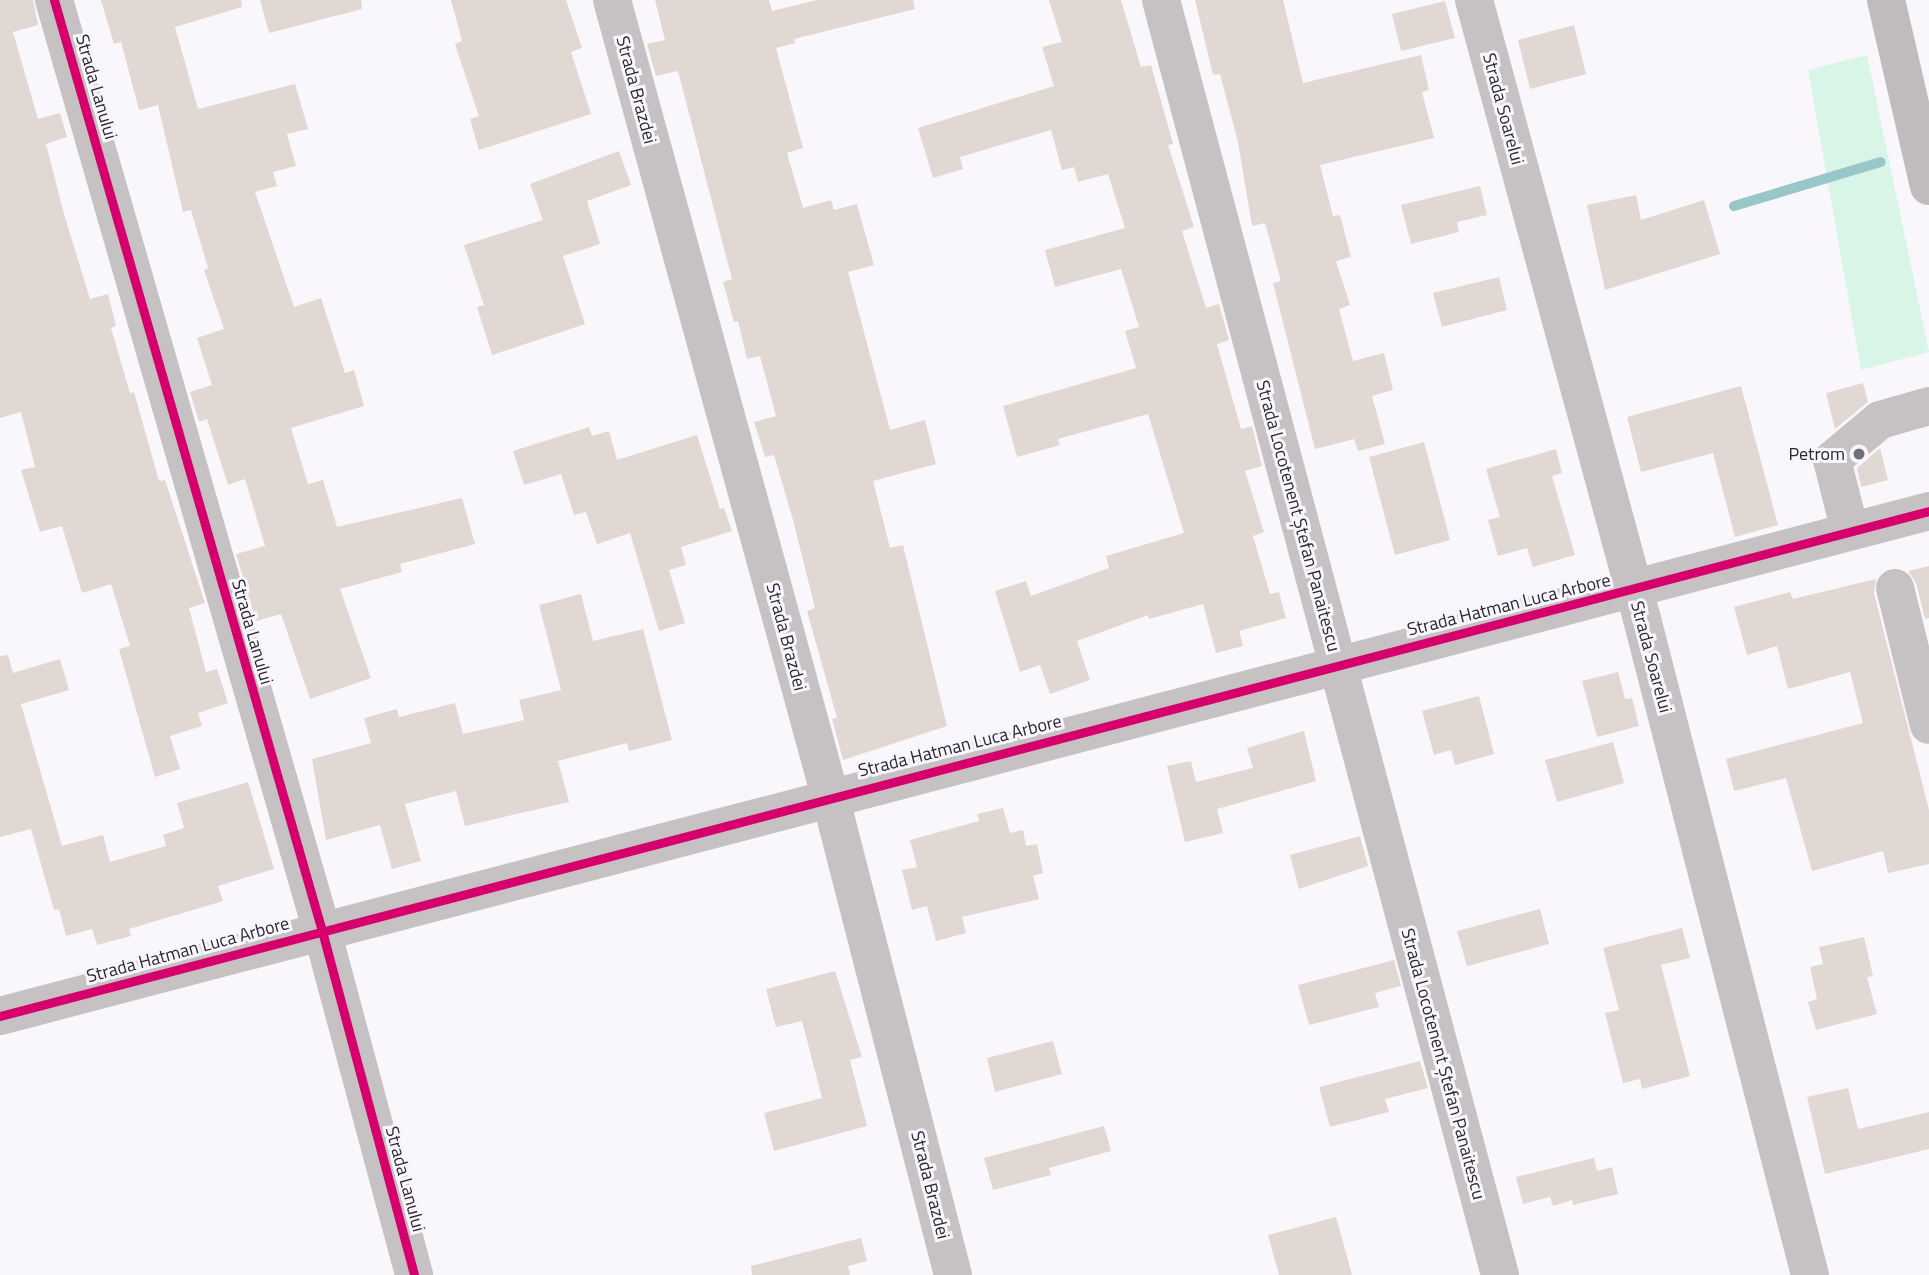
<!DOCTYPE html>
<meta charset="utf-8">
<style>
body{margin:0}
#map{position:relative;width:1929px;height:1275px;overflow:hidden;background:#f9f7fb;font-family:"Titillium Web",sans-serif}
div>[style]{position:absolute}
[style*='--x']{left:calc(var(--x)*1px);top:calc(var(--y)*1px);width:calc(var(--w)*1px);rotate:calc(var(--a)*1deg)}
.green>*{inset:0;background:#d9f5e8}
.stream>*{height:10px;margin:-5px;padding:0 5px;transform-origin:5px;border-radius:5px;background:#99c7c9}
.building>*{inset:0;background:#e1d8d3}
.minor>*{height:38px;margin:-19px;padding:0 19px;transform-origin:19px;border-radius:19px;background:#c6c2c3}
.major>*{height:38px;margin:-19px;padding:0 19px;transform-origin:19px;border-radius:19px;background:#c0bbbd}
.cycleway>*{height:9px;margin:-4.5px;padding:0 4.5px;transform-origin:4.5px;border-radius:4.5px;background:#d6006c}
.dots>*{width:19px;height:19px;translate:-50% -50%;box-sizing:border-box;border:4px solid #f8f6fc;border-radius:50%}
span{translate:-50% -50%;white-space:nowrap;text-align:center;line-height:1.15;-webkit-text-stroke:6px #f8f6fc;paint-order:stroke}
.street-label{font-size:18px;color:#2a2730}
.poi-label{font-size:18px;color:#2a2730}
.right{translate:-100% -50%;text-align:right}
</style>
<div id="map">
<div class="green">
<i style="clip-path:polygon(1867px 55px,1929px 352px,1861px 370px,1808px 70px)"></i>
</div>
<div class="stream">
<i style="--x:1734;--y:206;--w:153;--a:-16.7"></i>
</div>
<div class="building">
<i style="clip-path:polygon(0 0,33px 0,38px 25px,13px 32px,38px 119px,60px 113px,67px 137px,46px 144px,64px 214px,90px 299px,108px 294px,116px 326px,111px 328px,130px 393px,134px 392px,159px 481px,165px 480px,205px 603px,189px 608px,206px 672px,217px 669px,228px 703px,198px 713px,202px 726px,170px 736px,180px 769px,155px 777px,119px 649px,130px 646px,111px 584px,82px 593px,62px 526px,40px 532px,21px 470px,35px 467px,21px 412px,0 418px)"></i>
<i style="clip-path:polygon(101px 0,241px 0,242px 7px,175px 27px,198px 109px,295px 84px,308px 129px,287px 134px,296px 166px,273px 172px,277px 186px,255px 192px,294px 307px,321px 298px,345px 373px,354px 370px,364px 406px,291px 428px,308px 484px,323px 480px,337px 527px,462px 498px,475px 544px,400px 564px,402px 572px,340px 589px,371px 678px,310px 699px,281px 614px,256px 621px,236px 554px,265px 546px,245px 479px,228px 485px,207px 419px,199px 422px,190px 392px,212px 385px,197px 338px,224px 329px,204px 270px,208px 268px,191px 210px,183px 212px,158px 105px,139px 110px,121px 42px,114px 44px)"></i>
<i style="clip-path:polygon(260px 0,361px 0,362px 9px,269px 33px)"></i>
<i style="clip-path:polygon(451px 0,566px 0,582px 48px,571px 52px,591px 114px,479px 150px,470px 119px,479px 116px,455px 44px,462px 41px)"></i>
<i style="clip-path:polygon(655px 0,769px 0,772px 11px,817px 0,913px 0,915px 9px,794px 39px,795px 43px,776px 48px,803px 148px,787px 153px,803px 208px,831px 200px,834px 210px,857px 204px,874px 265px,848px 272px,890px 430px,925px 420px,936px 464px,873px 481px,890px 548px,903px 545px,947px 726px,843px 760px,832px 719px,837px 718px,807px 611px,815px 608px,793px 520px,774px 455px,765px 457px,754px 422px,776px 416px,760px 356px,747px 359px,738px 321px,734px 322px,723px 282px,732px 279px,678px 71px,656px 76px,647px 44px,665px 40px)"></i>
<i style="clip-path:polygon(1049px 0,1121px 0,1141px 67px,1151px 65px,1173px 144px,1168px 145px,1194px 227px,1182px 231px,1206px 308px,1219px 304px,1229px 340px,1217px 344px,1241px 429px,1252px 426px,1262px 466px,1245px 471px,1264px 532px,1253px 536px,1270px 594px,1279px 592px,1286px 618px,1239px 631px,1243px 646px,1216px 653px,1203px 604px,1149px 619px,1148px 615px,1077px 641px,1090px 680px,1050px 694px,1040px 665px,1020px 672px,995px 591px,1026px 581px,1031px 596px,1109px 568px,1106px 556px,1184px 533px,1148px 414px,1058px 439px,1060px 445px,1017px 457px,1003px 406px,1136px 368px,1125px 331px,1139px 327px,1121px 269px,1055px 287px,1045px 250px,1125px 228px,1108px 174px,1078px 182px,1074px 167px,1062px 170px,1051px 130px,960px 157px,963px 169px,933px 178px,918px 128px,1054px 86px,1042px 47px,1062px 42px)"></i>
<i style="clip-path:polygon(1195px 0,1283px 0,1303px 83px,1421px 55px,1429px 90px,1422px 92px,1434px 138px,1320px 165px,1333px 216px,1340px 215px,1351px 257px,1336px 261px,1350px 305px,1339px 309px,1353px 361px,1384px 353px,1393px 390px,1372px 396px,1385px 444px,1358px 451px,1354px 439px,1315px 449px,1273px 283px,1281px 281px,1265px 223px,1252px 226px,1238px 142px,1220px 74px,1213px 75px)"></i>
<i style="clip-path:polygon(1445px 1px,1455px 38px,1401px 51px,1392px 14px)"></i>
<i style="clip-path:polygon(1574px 25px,1586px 74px,1530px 89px,1518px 40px)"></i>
<i style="clip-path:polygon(619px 151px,631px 185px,587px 201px,600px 244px,563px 256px,585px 324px,492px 355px,477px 307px,484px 305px,464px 245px,543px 220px,530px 184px)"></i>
<i style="clip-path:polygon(1480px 186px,1487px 215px,1457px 222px,1459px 232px,1411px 244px,1401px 205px)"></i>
<i style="clip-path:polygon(1636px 195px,1641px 220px,1704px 200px,1720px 254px,1605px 290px,1587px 205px)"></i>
<i style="clip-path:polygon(1499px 277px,1507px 310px,1442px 327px,1433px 293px)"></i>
<i style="clip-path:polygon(1863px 383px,1868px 402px,1835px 429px,1826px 393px)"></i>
<i style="clip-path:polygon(1741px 386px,1778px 525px,1735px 537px,1713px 453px,1641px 472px,1627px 417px)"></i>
<i style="clip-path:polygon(589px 427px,592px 436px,609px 431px,617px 460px,697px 435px,720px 509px,724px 508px,732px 531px,681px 547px,686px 565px,669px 570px,685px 623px,659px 631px,630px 533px,597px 544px,586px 512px,574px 515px,561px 474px,524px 485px,513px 451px)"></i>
<i style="clip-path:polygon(1424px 442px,1450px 540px,1395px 555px,1369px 457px)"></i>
<i style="clip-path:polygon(1880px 448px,1888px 480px,1861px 487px,1857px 468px)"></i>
<i style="clip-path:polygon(1556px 449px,1562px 473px,1552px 476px,1575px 555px,1533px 567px,1527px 548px,1498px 556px,1488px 520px,1500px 517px,1486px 469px)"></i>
<i style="clip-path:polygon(1929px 566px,1929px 618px,1925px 619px,1916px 583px,1908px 571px)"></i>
<i style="clip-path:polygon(1876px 579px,1874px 593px,1929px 810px,1929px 864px,1888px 873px,1883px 851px,1812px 871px,1786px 778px,1734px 791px,1726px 759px,1863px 723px,1850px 672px,1788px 689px,1777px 646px,1747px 655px,1734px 607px,1790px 592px,1793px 599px)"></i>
<i style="clip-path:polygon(581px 594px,593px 641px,643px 629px,672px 740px,629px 751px,627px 743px,558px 761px,569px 802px,465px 826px,456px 791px,405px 804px,421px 861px,392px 869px,380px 825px,326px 840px,312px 759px,371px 743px,364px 718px,397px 709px,399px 717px,455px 703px,463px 734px,524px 720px,519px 700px,561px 690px,539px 605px)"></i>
<i style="clip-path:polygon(8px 655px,13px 673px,60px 659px,69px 690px,21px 704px,62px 846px,103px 835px,110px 862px,166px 846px,163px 835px,184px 828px,177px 803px,248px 782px,274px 869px,218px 886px,223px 901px,129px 929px,131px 936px,97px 945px,92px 929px,66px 936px,59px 909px,54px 910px,31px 829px,0 837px,0 656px)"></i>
<i style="clip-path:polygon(1618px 672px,1625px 699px,1632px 698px,1639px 726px,1597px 737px,1582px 681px)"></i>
<i style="clip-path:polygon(1479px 696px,1494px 754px,1455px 765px,1451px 750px,1434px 755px,1422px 711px)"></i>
<i style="clip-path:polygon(1304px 731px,1316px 781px,1217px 809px,1223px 833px,1185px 842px,1167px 766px,1191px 761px,1196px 782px,1253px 768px,1247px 748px)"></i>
<i style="clip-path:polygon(1613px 742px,1624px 783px,1557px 802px,1545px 760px)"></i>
<i style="clip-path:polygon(1003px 808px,1010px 833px,1023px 830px,1026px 846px,1037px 844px,1043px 873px,1033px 876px,1039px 899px,962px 917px,966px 933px,936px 941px,927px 906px,912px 910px,902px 870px,917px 867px,910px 840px,979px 821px,977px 814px)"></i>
<i style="clip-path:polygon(1360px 836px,1368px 866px,1299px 889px,1290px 855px)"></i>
<i style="clip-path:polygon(1540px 909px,1549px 944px,1467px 966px,1457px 931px)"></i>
<i style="clip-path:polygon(1682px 928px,1690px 958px,1661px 965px,1690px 1076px,1642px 1089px,1640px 1079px,1623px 1083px,1605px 1013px,1619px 1010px,1603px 948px)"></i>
<i style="clip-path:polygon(1864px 937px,1873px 976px,1867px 977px,1877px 1014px,1816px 1030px,1808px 1002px,1817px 999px,1810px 967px,1823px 964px,1819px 947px)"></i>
<i style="clip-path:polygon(1394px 960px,1401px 986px,1375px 993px,1379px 1007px,1309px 1025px,1298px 985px)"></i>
<i style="clip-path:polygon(835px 971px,862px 1057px,850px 1060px,867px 1126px,774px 1151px,764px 1113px,822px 1098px,802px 1021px,776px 1027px,766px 989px)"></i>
<i style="clip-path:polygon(1053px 1041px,1062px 1074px,995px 1092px,987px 1058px)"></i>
<i style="clip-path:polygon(1420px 1061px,1428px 1088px,1385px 1099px,1389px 1112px,1330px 1127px,1319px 1087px)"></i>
<i style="clip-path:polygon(1848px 1088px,1858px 1129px,1929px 1112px,1929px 1149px,1825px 1174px,1807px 1097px)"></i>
<i style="clip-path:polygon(1104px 1126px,1111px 1151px,1049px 1168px,1051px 1175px,993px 1190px,984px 1158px)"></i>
<i style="clip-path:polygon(1594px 1158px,1597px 1171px,1612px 1167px,1618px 1194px,1573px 1205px,1572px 1200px,1553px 1206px,1550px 1197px,1523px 1204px,1516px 1177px)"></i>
<i style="clip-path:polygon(1336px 1217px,1352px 1275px,1279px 1275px,1268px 1235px)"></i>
<i style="clip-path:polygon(861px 1238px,867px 1261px,848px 1266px,850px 1275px,752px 1275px,751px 1266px)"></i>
</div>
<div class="minor">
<i style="--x:54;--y:0;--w:969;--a:73.94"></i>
<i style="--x:322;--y:931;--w:356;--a:75"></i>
<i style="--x:612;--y:0;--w:825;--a:74.68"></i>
<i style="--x:830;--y:796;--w:495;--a:75.6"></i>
<i style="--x:1161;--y:0;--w:1319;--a:75.11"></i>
<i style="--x:1474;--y:0;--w:641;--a:74.82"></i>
<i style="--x:1642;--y:619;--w:677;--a:75.64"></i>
<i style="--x:1850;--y:531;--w:73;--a:-104.2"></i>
<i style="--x:1832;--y:460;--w:62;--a:-39.8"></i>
<i style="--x:1880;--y:420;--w:51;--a:-15.9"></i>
<i style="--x:1895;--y:588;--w:141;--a:76.1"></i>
<i style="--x:0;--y:1016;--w:1994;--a:-14.67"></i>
</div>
<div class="major">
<i style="--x:1886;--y:0;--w:191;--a:77"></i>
</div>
<div class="cycleway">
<i style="--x:54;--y:0;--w:969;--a:73.94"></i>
<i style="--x:322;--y:931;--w:356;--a:75"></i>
<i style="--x:0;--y:1016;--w:1994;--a:-14.67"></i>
</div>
<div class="dots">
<i style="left:1859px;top:454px;background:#727077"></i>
</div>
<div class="street-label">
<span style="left:96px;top:87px;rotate:74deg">Strada Lanului</span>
<span style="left:636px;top:90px;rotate:75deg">Strada Brazdei</span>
<span style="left:1503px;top:109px;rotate:75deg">Strada Soarelui</span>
<span style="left:1298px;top:516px;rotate:75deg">Strada Locotenent Ștefan Panaitescu</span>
<span style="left:1509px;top:605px;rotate:-14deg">Strada Hatman Luca Arbore</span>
<span style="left:252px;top:632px;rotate:74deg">Strada Lanului</span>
<span style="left:786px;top:637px;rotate:75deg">Strada Brazdei</span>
<span style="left:1651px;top:657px;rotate:75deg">Strada Soarelui</span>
<span style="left:960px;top:746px;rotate:-14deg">Strada Hatman Luca Arbore</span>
<span style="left:188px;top:950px;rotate:-15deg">Strada Hatman Luca Arbore</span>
<span style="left:1443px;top:1064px;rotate:75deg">Strada Locotenent Ștefan Panaitescu</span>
<span style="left:405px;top:1179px;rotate:75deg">Strada Lanului</span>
<span style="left:930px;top:1185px;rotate:76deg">Strada Brazdei</span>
</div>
<div class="poi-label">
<span class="right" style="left:1845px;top:454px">Petrom</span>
</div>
</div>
